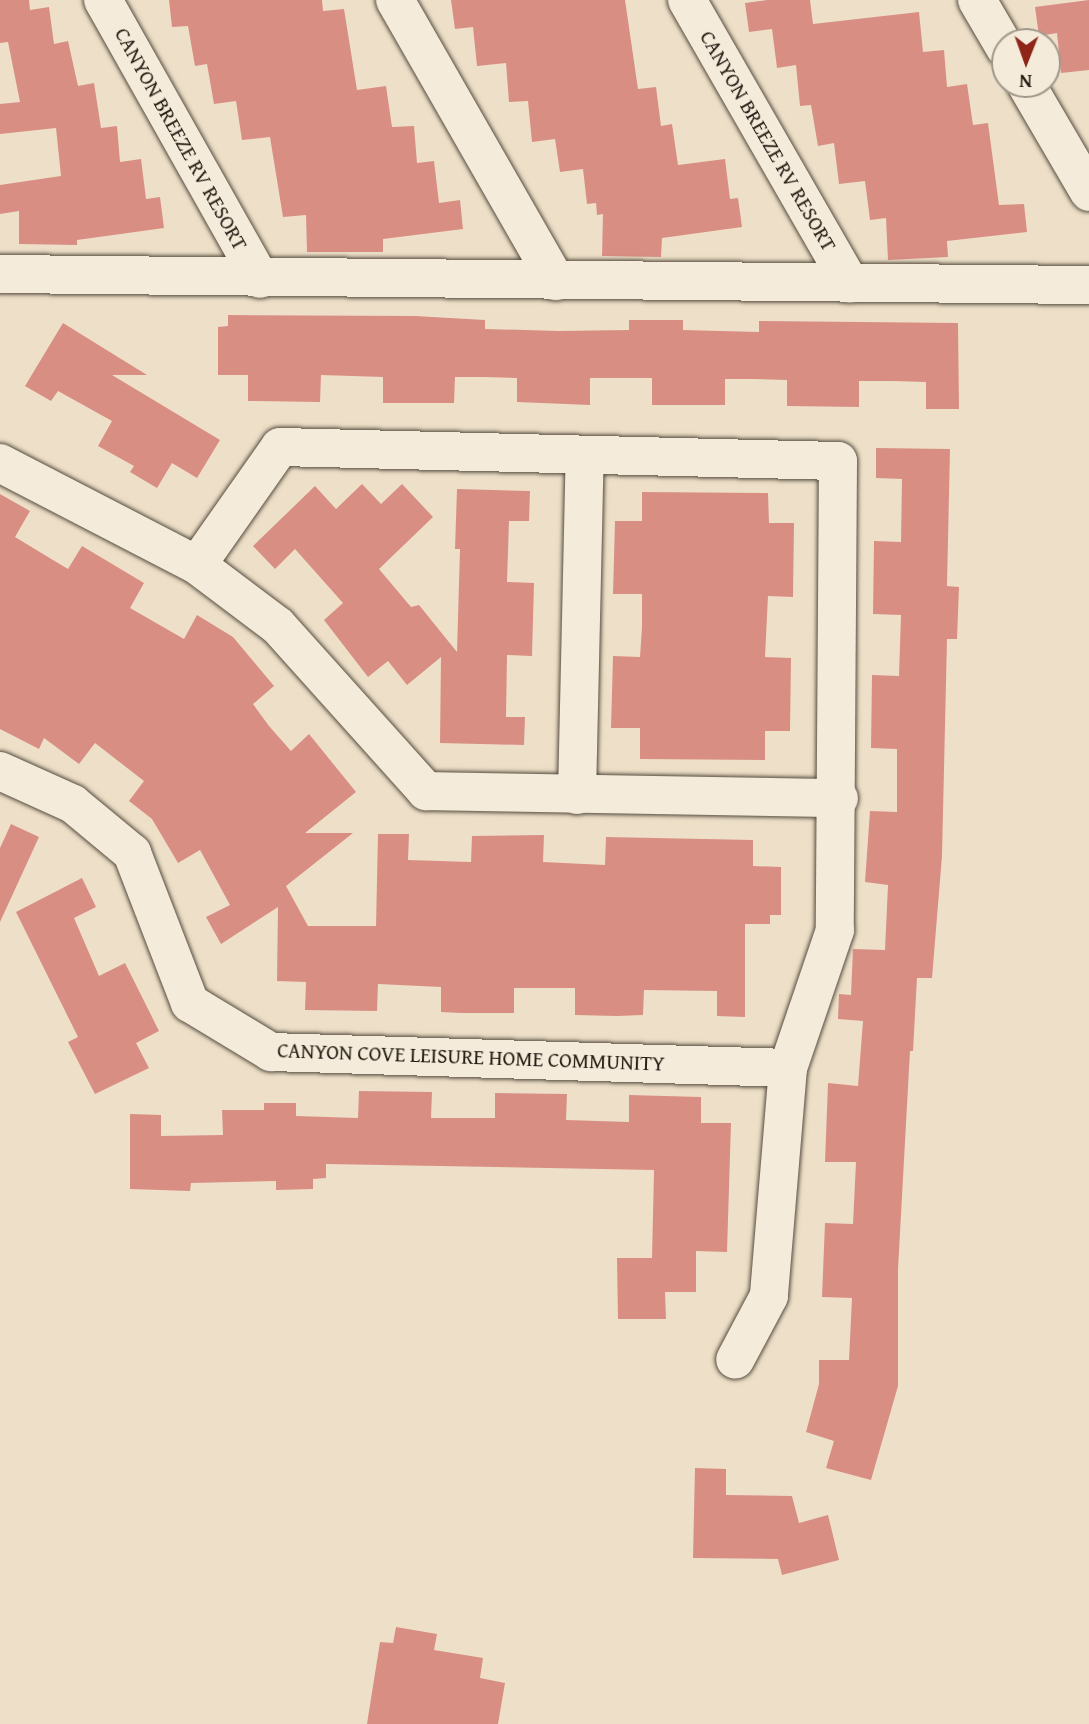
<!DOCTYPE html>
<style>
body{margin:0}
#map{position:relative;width:1089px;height:1724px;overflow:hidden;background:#eee0c8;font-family:"Gentium Book Plus",serif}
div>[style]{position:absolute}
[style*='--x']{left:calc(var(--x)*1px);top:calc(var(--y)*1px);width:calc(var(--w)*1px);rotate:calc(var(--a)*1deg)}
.building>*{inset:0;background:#d98e84}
.roads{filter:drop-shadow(0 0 2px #564c3f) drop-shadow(0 0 2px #564c3f)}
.minor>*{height:38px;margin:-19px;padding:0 19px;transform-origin:19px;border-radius:19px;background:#f4ebdb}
span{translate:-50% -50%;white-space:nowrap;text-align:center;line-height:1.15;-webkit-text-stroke:7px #f4ebdb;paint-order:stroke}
.street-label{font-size:21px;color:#231b11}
.north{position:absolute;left:991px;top:28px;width:70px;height:70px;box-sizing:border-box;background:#f4ebdb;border:2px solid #a0988a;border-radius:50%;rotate:181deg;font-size:19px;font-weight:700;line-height:28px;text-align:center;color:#231b11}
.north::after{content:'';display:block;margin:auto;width:24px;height:32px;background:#8f2418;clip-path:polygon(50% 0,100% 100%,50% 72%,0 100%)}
</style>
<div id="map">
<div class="building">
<i style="clip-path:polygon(0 0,29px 0,30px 10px,49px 7px,54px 44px,68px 41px,78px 86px,94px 83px,101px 128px,117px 126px,120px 162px,141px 159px,146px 199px,160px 197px,164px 228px,77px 240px,77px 245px,19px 244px,19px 211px,0 214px,0 185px,61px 176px,56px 128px,0 134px,0 104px,20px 102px,8px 42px,0 43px)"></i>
<i style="clip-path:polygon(169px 0,322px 0,323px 11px,344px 9px,357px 90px,386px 86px,392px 127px,414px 126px,417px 163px,434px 161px,439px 203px,460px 200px,463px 229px,383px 239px,383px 252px,307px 252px,306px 215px,283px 217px,270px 137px,242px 140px,236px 101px,214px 104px,207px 64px,195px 66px,188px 26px,172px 27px)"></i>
<i style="clip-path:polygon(451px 0,625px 0,638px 89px,656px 87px,661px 126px,672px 124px,678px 165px,725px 159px,730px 199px,738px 198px,742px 227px,662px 238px,661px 257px,602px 256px,603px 214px,597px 215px,596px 203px,587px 204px,583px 169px,560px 172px,555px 139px,532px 142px,528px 101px,509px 102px,506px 63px,477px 66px,473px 27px,455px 29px)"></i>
<i style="clip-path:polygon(767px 0,810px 0,813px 24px,919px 12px,923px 52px,944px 50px,947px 87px,967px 84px,973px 125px,988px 123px,999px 205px,1024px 204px,1027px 232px,947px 241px,948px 257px,888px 260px,886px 218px,870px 220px,865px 181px,839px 184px,834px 143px,818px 146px,811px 105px,800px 106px,796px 65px,777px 68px,772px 29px,749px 32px,745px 3px)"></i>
<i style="clip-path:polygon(1089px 0,1089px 70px,1061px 73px,1057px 33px,1039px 36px,1035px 7px)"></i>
<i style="clip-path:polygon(228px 315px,415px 316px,485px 320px,485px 329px,559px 331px,629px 330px,629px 320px,683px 320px,683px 330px,759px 332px,759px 321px,958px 323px,959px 409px,926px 409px,926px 382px,893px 381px,859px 381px,859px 407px,787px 406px,787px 380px,755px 379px,725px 379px,725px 405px,652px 405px,652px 378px,590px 378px,590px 405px,517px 402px,517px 378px,484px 377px,455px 377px,454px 403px,383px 403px,383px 377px,321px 375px,320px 402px,248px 401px,248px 375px,218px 375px,218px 327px,228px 326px)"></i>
<i style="clip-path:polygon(63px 323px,147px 375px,112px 375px,220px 440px,197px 478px,172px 463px,157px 488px,130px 472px,134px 466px,98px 446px,112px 421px,58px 391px,51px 401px,25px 386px)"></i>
<i style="clip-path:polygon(876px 448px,950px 449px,947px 586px,959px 587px,957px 639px,947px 639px,942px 856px,932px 978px,917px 978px,913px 1051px,910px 1051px,898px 1269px,898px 1386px,871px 1480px,826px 1468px,834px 1441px,806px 1432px,819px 1384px,819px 1360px,849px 1360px,852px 1298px,822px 1297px,825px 1223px,853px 1224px,856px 1162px,825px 1162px,828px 1083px,858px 1086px,863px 1021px,838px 1019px,839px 994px,851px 995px,853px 949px,885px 950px,888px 885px,865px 882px,870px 811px,897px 812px,897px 749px,871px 748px,872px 675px,899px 676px,901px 615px,873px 614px,874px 541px,901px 542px,902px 479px,876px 478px)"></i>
<i style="clip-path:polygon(362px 484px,381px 504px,402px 484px,433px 517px,379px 569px,411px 607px,419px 605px,457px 652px,460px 549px,455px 549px,457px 489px,530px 491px,529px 521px,509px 521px,507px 582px,534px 583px,532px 656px,507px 655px,506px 717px,525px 717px,524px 745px,440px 743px,441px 657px,407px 685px,388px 661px,368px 677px,324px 620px,343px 603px,295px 549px,275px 569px,253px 546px,315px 486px,336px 509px)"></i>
<i style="clip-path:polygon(642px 492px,768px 493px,769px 523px,794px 523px,793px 597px,768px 596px,765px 657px,791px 658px,790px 731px,765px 731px,765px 760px,640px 759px,640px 728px,611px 728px,613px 656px,640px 657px,642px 627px,642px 594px,613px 594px,615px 521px,642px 521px)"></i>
<i style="clip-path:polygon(0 494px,30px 511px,15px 537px,43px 554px,68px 569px,82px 546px,144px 583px,130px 608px,184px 639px,197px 615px,233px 637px,274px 686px,253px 704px,269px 726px,291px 751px,309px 734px,356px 792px,305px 833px,353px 833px,286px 886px,308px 926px,376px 926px,378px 834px,409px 834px,408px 860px,471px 862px,472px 836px,544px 835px,543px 862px,605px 865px,606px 837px,753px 840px,753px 866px,781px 867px,781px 915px,770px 915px,770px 924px,745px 924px,745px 1017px,717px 1016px,717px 991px,644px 990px,643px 1015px,617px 1016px,575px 1015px,575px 988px,514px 988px,514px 1013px,461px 1013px,441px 1012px,441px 987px,378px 984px,377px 1011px,305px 1010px,306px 982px,277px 981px,278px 907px,221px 944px,206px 917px,230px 905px,200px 850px,178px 863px,152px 819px,129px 801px,144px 781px,95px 743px,79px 764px,44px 738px,39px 749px,0 729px)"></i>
<i style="clip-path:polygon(11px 824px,39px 837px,0 922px,0 848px)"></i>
<i style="clip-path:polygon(82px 878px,96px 907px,74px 918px,99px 976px,125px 963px,159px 1031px,136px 1043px,149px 1068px,95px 1094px,68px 1042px,78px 1037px,16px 912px)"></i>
<i style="clip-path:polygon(359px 1091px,432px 1092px,431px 1118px,495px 1118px,495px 1093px,567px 1094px,566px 1120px,629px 1122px,629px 1095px,701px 1097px,701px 1123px,731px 1123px,727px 1252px,696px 1251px,696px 1292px,665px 1292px,666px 1319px,618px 1319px,617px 1258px,652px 1258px,654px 1170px,326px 1164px,326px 1178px,313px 1179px,313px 1189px,276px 1190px,276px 1181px,191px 1183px,190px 1191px,130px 1189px,130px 1114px,161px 1115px,161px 1136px,223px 1135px,222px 1110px,264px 1110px,264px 1103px,296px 1103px,296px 1116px,358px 1118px)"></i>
<i style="clip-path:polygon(695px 1468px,726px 1469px,726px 1495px,792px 1496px,799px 1523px,828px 1515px,839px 1560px,782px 1575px,778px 1559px,693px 1558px)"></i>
<i style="clip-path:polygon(396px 1627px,437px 1634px,434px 1650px,483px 1658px,480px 1678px,505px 1683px,498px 1724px,367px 1724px,380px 1642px,393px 1643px)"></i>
</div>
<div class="roads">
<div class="minor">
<i style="--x:103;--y:0;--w:320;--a:60.6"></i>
<i style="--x:395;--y:0;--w:324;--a:60.2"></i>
<i style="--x:687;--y:0;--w:327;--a:60.1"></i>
<i style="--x:977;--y:0;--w:56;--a:59.7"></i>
<i style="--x:1026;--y:84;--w:125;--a:59.7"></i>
<i style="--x:0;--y:274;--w:1089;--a:0.58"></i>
<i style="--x:0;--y:463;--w:222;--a:27.4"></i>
<i style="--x:197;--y:565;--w:101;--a:37"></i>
<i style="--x:278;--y:626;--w:222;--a:48.1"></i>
<i style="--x:426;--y:791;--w:413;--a:1"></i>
<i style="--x:197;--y:565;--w:144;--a:-54.9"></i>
<i style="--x:280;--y:447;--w:558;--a:1.44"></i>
<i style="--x:838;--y:461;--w:469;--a:90.4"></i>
<i style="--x:835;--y:930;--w:146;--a:108.8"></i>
<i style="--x:788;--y:1068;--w:229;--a:94.8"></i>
<i style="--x:769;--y:1296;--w:72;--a:118"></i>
<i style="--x:0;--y:771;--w:80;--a:24.3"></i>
<i style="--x:73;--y:804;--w:77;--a:39.7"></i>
<i style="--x:132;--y:853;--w:161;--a:68.9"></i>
<i style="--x:190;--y:1003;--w:95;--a:31.2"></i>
<i style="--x:271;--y:1052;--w:517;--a:1.77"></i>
<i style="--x:577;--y:795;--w:340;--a:-88.7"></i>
</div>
</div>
<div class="street-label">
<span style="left:181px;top:139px;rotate:61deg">CANYON BREEZE RV RESORT</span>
<span style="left:768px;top:141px;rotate:60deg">CANYON BREEZE RV RESORT</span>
<span style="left:471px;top:1057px;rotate:2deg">CANYON COVE LEISURE HOME COMMUNITY</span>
</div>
<div class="north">N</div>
</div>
